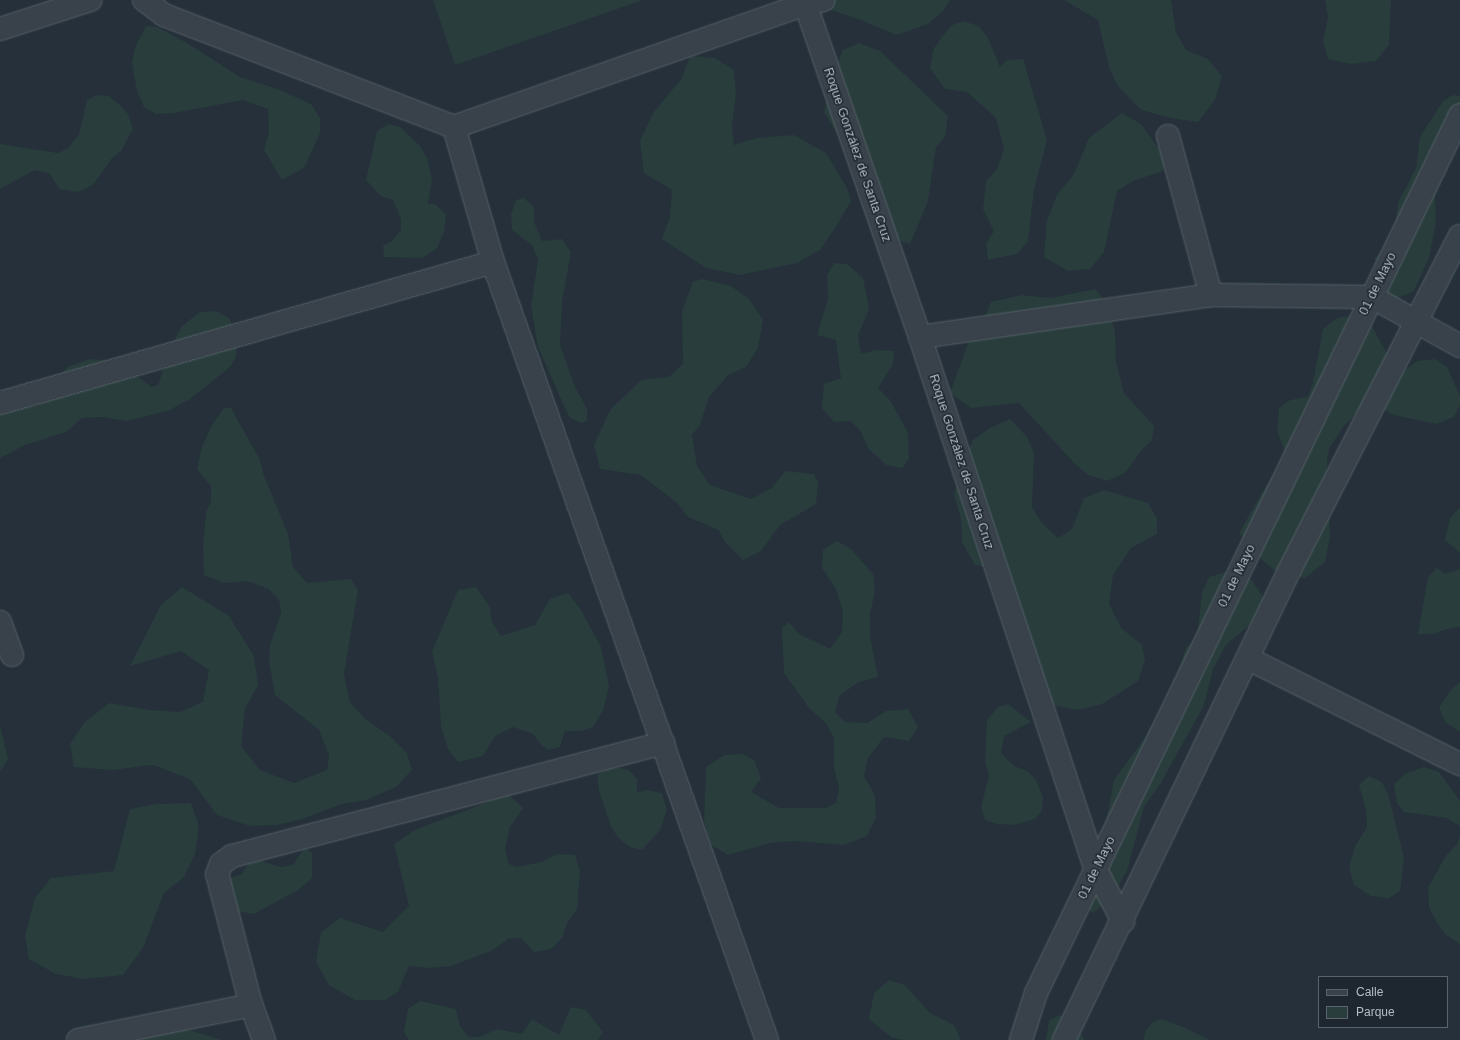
<!DOCTYPE html>
<meta charset="utf-8">
<style>
body{margin:0}
#map{position:relative;width:1460px;height:1040px;overflow:hidden;background:#25303a;font-family:Arial,sans-serif}
div>[style]{position:absolute}
[style*='--x']{left:calc(var(--x)*1px);top:calc(var(--y)*1px);width:calc(var(--w)*1px);rotate:calc(var(--a)*1deg)}
.green>*{inset:0;background:#283d3c}
.roads{filter:drop-shadow(0 0 1px #576069) drop-shadow(0 0 1px #576069)}
.minor>*{height:22px;margin:-11px;padding:0 11px;transform-origin:11px;border-radius:11px;background:#39424b}
span{translate:-50% -50%;white-space:nowrap;text-align:center;line-height:1.15;-webkit-text-stroke:3px #1e2730;paint-order:stroke}
.street-label{font-size:13px;color:#b4bdc6}
.legend{position:absolute;left:1318px;top:976px;width:130px;height:52px;box-sizing:border-box;background:#1e2730;border:1px solid #5a636c;margin:0;padding:5px 7px;list-style:none;font-size:12px;color:#b4bdc6}
.legend li{display:flex;align-items:center;gap:8px;height:20px}
.legend b{width:20px;border:1px solid #5a636c}
</style>
<div id="map">
<div class="green">
<i style="clip-path:polygon(433px 0,643px 0,455px 65px)"></i>
<i style="clip-path:polygon(801px 0,950px 0,944px 10px,928px 24px,896px 35px,861px 20px)"></i>
<i style="clip-path:polygon(1064px 0,1171px 0,1176px 32px,1186px 50px,1208px 59px,1222px 76px,1215px 100px,1198px 122px,1170px 118px,1141px 110px,1118px 86px,1109px 68px,1098px 20px)"></i>
<i style="clip-path:polygon(1325px 0,1391px 0,1389px 45px,1376px 61px,1351px 64px,1328px 59px,1323px 41px,1328px 17px)"></i>
<i style="clip-path:polygon(963px 21px,979px 26px,988px 38px,1000px 67px,1007px 60px,1023px 59px,1047px 140px,1034px 190px,1028px 241px,1017px 254px,988px 260px,986px 244px,994px 231px,983px 209px,986px 181px,997px 169px,1004px 149px,996px 118px,967px 92px,945px 89px,930px 68px,933px 50px,941px 38px,952px 25px)"></i>
<i style="clip-path:polygon(146px 26px,157px 27px,187px 43px,240px 77px,280px 90px,311px 104px,320px 118px,320px 133px,304px 168px,282px 180px,264px 150px,269px 132px,268px 109px,243px 100px,174px 113px,156px 114px,144px 107px,137px 91px,132px 62px,136px 45px)"></i>
<i style="clip-path:polygon(859px 43px,880px 51px,948px 116px,945px 137px,936px 147px,928px 201px,910px 244px,885px 237px,846px 148px,824px 112px,831px 78px,843px 50px)"></i>
<i style="clip-path:polygon(690px 56px,715px 58px,734px 70px,736px 95px,732px 125px,734px 145px,757px 138px,794px 135px,826px 153px,847px 188px,851px 201px,837px 225px,820px 250px,797px 263px,740px 275px,706px 268px,662px 239px,670px 217px,672px 190px,644px 173px,640px 141px,653px 113px,682px 78px)"></i>
<i style="clip-path:polygon(97px 95px,109px 96px,120px 105px,128px 114px,133px 129px,121px 151px,112px 158px,93px 185px,78px 192px,59px 189px,50px 174px,35px 170px,0 189px,0 144px,58px 153px,68px 148px,79px 134px,87px 100px)"></i>
<i style="clip-path:polygon(1453px 95px,1460px 96px,1460px 137px,1456px 141px,1435px 196px,1436px 222px,1429px 258px,1414px 291px,1390px 302px,1376px 290px,1375px 258px,1393px 242px,1398px 203px,1416px 168px,1420px 137px,1443px 101px)"></i>
<i style="clip-path:polygon(1122px 113px,1141px 124px,1166px 159px,1163px 171px,1133px 181px,1117px 191px,1104px 252px,1090px 269px,1068px 271px,1044px 257px,1047px 220px,1057px 195px,1074px 174px,1089px 138px)"></i>
<i style="clip-path:polygon(388px 124px,400px 127px,420px 146px,428px 160px,432px 180px,428px 204px,435px 204px,446px 214px,444px 232px,437px 248px,422px 258px,384px 257px,383px 246px,392px 241px,401px 230px,401px 219px,393px 200px,381px 196px,366px 180px,377px 131px)"></i>
<i style="clip-path:polygon(524px 198px,534px 207px,534px 222px,542px 241px,562px 239px,571px 252px,562px 302px,560px 345px,575px 387px,587px 409px,587px 421px,581px 423px,570px 418px,565px 408px,538px 347px,531px 306px,538px 260px,532px 245px,512px 230px,511px 214px,516px 200px)"></i>
<i style="clip-path:polygon(834px 263px,847px 264px,863px 278px,869px 309px,858px 335px,861px 354px,875px 350px,894px 351px,893px 364px,878px 388px,890px 400px,908px 433px,909px 459px,902px 468px,886px 465px,868px 448px,860px 430px,850px 421px,834px 422px,822px 408px,824px 384px,841px 378px,836px 340px,817px 335px,828px 299px,827px 275px)"></i>
<i style="clip-path:polygon(702px 279px,731px 286px,749px 299px,763px 320px,758px 348px,746px 367px,728px 375px,709px 397px,700px 425px,692px 435px,697px 466px,710px 485px,751px 499px,772px 488px,785px 471px,814px 474px,818px 483px,816px 504px,780px 525px,761px 551px,743px 560px,725px 542px,719px 530px,688px 517px,676px 502px,641px 475px,600px 469px,594px 445px,610px 410px,641px 380px,669px 377px,683px 364px,682px 311px,693px 282px)"></i>
<i style="clip-path:polygon(1095px 289px,1106px 303px,1115px 331px,1116px 361px,1124px 393px,1154px 426px,1152px 440px,1141px 451px,1125px 473px,1107px 481px,1088px 475px,1075px 464px,1019px 403px,971px 408px,950px 393px,970px 338px,980px 328px,991px 302px,1021px 295px,1051px 298px)"></i>
<i style="clip-path:polygon(216px 311px,229px 318px,237px 335px,236px 357px,230px 367px,190px 399px,170px 410px,127px 421px,103px 417px,82px 418px,66px 432px,25px 445px,0 458px,0 407px,34px 407px,50px 400px,57px 380px,67px 367px,89px 359px,107px 360px,124px 367px,152px 387px,158px 385px,171px 347px,182px 326px,200px 312px)"></i>
<i style="clip-path:polygon(1349px 316px,1369px 321px,1389px 357px,1405px 370px,1417px 361px,1435px 359px,1447px 367px,1460px 396px,1460px 405px,1454px 417px,1436px 424px,1394px 415px,1369px 402px,1362px 408px,1344px 426px,1330px 447px,1327px 459px,1330px 537px,1325px 562px,1305px 578px,1279px 574px,1257px 556px,1239px 533px,1270px 479px,1282px 467px,1284px 449px,1277px 431px,1279px 408px,1290px 400px,1308px 397px,1313px 383px,1323px 329px,1337px 318px)"></i>
<i style="clip-path:polygon(224px 408px,231px 408px,260px 460px,264px 476px,288px 534px,293px 567px,307px 583px,351px 579px,358px 590px,344px 674px,350px 702px,365px 719px,390px 736px,407px 753px,412px 770px,396px 787px,366px 800px,342px 804px,302px 819px,277px 825px,250px 826px,217px 815px,190px 779px,153px 765px,112px 770px,74px 767px,70px 744px,84px 723px,109px 703px,150px 710px,180px 712px,203px 702px,209px 670px,181px 651px,130px 666px,161px 605px,182px 587px,229px 616px,254px 656px,258px 685px,245px 709px,241px 746px,260px 770px,294px 783px,327px 770px,329px 755px,319px 730px,275px 695px,269px 660px,270px 645px,281px 613px,279px 600px,269px 589px,247px 581px,224px 583px,204px 575px,203px 545px,206px 512px,211px 502px,211px 486px,197px 469px,202px 447px,212px 425px)"></i>
<i style="clip-path:polygon(1010px 419px,1027px 437px,1034px 453px,1032px 507px,1042px 523px,1058px 538px,1072px 529px,1084px 498px,1104px 490px,1148px 503px,1157px 518px,1157px 534px,1131px 548px,1113px 575px,1109px 604px,1121px 628px,1142px 645px,1145px 660px,1138px 681px,1102px 704px,1078px 710px,1056px 706px,1038px 695px,1001px 570px,975px 565px,962px 542px,961px 519px,954px 495px,962px 465px,973px 440px,990px 428px)"></i>
<i style="clip-path:polygon(1460px 507px,1460px 553px,1445px 540px,1450px 518px)"></i>
<i style="clip-path:polygon(837px 541px,851px 549px,873px 574px,875px 591px,870px 614px,870px 636px,878px 677px,859px 682px,840px 695px,835px 712px,845px 722px,867px 723px,886px 711px,908px 709px,918px 727px,909px 741px,884px 737px,868px 758px,864px 776px,875px 795px,876px 817px,867px 836px,844px 845px,793px 841px,770px 843px,728px 855px,711px 845px,704px 821px,706px 767px,724px 755px,743px 754px,754px 760px,761px 778px,751px 792px,779px 808px,826px 808px,836px 803px,839px 788px,834px 768px,834px 738px,826px 723px,809px 708px,784px 673px,782px 628px,789px 622px,799px 634px,830px 649px,842px 632px,843px 612px,836px 589px,822px 568px,823px 550px)"></i>
<i style="clip-path:polygon(1437px 568px,1445px 574px,1460px 569px,1460px 627px,1447px 629px,1433px 634px,1418px 634px,1428px 577px)"></i>
<i style="clip-path:polygon(1226px 572px,1252px 580px,1264px 599px,1253px 622px,1226px 645px,1213px 669px,1204px 705px,1161px 783px,1144px 807px,1127px 871px,1111px 898px,1093px 913px,1080px 901px,1078px 881px,1106px 822px,1114px 780px,1144px 739px,1172px 690px,1186px 648px,1197px 637px,1202px 592px,1209px 577px)"></i>
<i style="clip-path:polygon(476px 587px,490px 607px,492px 622px,501px 636px,535px 625px,550px 599px,568px 593px,581px 610px,601px 647px,609px 686px,603px 710px,593px 727px,582px 731px,565px 731px,560px 747px,549px 750px,541px 745px,533px 734px,513px 727px,495px 736px,483px 756px,458px 762px,448px 749px,441px 726px,438px 678px,432px 651px,458px 590px)"></i>
<i style="clip-path:polygon(1460px 682px,1460px 732px,1446px 723px,1439px 708px,1451px 689px)"></i>
<i style="clip-path:polygon(1008px 704px,1031px 722px,1004px 736px,1001px 753px,1014px 766px,1029px 772px,1036px 780px,1043px 797px,1042px 810px,1035px 819px,1014px 825px,997px 824px,985px 820px,981px 807px,989px 776px,985px 761px,987px 720px,998px 707px)"></i>
<i style="clip-path:polygon(0 726px,8px 759px,0 772px)"></i>
<i style="clip-path:polygon(1424px 767px,1439px 772px,1460px 801px,1460px 826px,1447px 818px,1404px 812px,1397px 803px,1394px 784px,1405px 774px)"></i>
<i style="clip-path:polygon(620px 768px,630px 771px,637px 780px,637px 793px,646px 790px,662px 793px,667px 810px,660px 830px,642px 850px,630px 847px,618px 838px,611px 826px,599px 791px,597px 775px,606px 769px)"></i>
<i style="clip-path:polygon(1369px 776px,1382px 782px,1389px 797px,1404px 857px,1400px 891px,1389px 898px,1371px 896px,1354px 885px,1349px 867px,1355px 846px,1367px 827px,1366px 809px,1359px 785px)"></i>
<i style="clip-path:polygon(508px 794px,523px 808px,510px 827px,505px 850px,509px 864px,516px 867px,542px 862px,557px 854px,575px 855px,580px 871px,577px 909px,567px 923px,562px 938px,551px 949px,534px 952px,521px 938px,508px 939px,493px 950px,451px 966px,429px 968px,409px 966px,398px 992px,385px 1000px,355px 1000px,329px 985px,316px 962px,321px 932px,340px 918px,383px 932px,409px 906px,394px 844px,415px 830px)"></i>
<i style="clip-path:polygon(191px 803px,199px 826px,195px 854px,184px 877px,164px 893px,143px 948px,123px 975px,84px 979px,56px 974px,29px 959px,25px 936px,35px 898px,51px 878px,114px 871px,130px 809px,156px 804px)"></i>
<i style="clip-path:polygon(1460px 836px,1460px 944px,1445px 934px,1437px 923px,1429px 907px,1428px 888px,1445px 857px,1457px 844px)"></i>
<i style="clip-path:polygon(305px 847px,312px 853px,312px 878px,298px 890px,254px 914px,236px 911px,228px 879px,242px 874px,248px 864px,261px 861px,280px 867px,293px 865px)"></i>
<i style="clip-path:polygon(889px 980px,905px 985px,930px 1013px,954px 1025px,961px 1040px,903px 1040px,891px 1037px,869px 1019px,874px 993px)"></i>
<i style="clip-path:polygon(420px 1001px,456px 1009px,460px 1026px,469px 1037px,480px 1037px,497px 1029px,522px 1034px,532px 1019px,559px 1035px,571px 1007px,586px 1010px,603px 1032px,598px 1040px,409px 1040px,404px 1032px,408px 1009px)"></i>
<i style="clip-path:polygon(1060px 1015px,1080px 1031px,1085px 1040px,1046px 1040px,1049px 1020px)"></i>
<i style="clip-path:polygon(1161px 1019px,1183px 1027px,1210px 1040px,1143px 1040px,1146px 1030px,1153px 1022px)"></i>
<i style="clip-path:polygon(186px 1029px,222px 1040px,141px 1040px,142px 1033px)"></i>
</div>
<div class="roads">
<div class="minor">
<i style="--x:144;--y:0;--w:25;--a:37"></i>
<i style="--x:164;--y:15;--w:311;--a:21.1"></i>
<i style="--x:454;--y:127;--w:372;--a:-19.3"></i>
<i style="--x:805;--y:4;--w:19;--a:-12"></i>
<i style="--x:804;--y:0;--w:356;--a:71"></i>
<i style="--x:920;--y:337;--w:542;--a:71.73"></i>
<i style="--x:1090;--y:852;--w:19;--a:72"></i>
<i style="--x:1096;--y:870;--w:58;--a:62.1"></i>
<i style="--x:0;--y:29;--w:95;--a:-17.9"></i>
<i style="--x:454;--y:127;--w:141;--a:73.9"></i>
<i style="--x:493;--y:262;--w:825;--a:70.6"></i>
<i style="--x:1168;--y:136;--w:165;--a:74.9"></i>
<i style="--x:920;--y:337;--w:294;--a:-8.2"></i>
<i style="--x:1211;--y:295;--w:161;--a:0.7"></i>
<i style="--x:1372;--y:297;--w:101;--a:29.1"></i>
<i style="--x:0;--y:403;--w:513;--a:-15.96"></i>
<i style="--x:0;--y:622;--w:35;--a:70"></i>
<i style="--x:1249;--y:659;--w:236;--a:26.5"></i>
<i style="--x:78;--y:1040;--w:177;--a:-11.4"></i>
<i style="--x:264;--y:1040;--w:37;--a:-110"></i>
<i style="--x:251;--y:1005;--w:135;--a:-104.5"></i>
<i style="--x:217;--y:874;--w:11;--a:-68"></i>
<i style="--x:221;--y:864;--w:14;--a:-36"></i>
<i style="--x:232;--y:856;--w:446;--a:-14.7"></i>
<i style="--x:1021;--y:1040;--w:49;--a:-72.3"></i>
<i style="--x:1036;--y:993;--w:975;--a:-64.22"></i>
<i style="--x:1064;--y:1040;--w:520;--a:-64.37"></i>
<i style="--x:1289;--y:571;--w:376;--a:-63"></i>
</div>
</div>
<div class="street-label">
<span style="left:857px;top:155px;rotate:71deg">Roque González de Santa Cruz</span>
<span style="left:1378px;top:284px;rotate:-64deg">01 de Mayo</span>
<span style="left:961px;top:462px;rotate:72deg">Roque González de Santa Cruz</span>
<span style="left:1237px;top:576px;rotate:-64deg">01 de Mayo</span>
<span style="left:1097px;top:868px;rotate:-64deg">01 de Mayo</span>
</div>
<ul class="legend">
<li><b style="height:5px;background:#39424b"></b>Calle</li>
<li><b style="height:11px;background:#283d3c"></b>Parque</li>
</ul>
</div>
